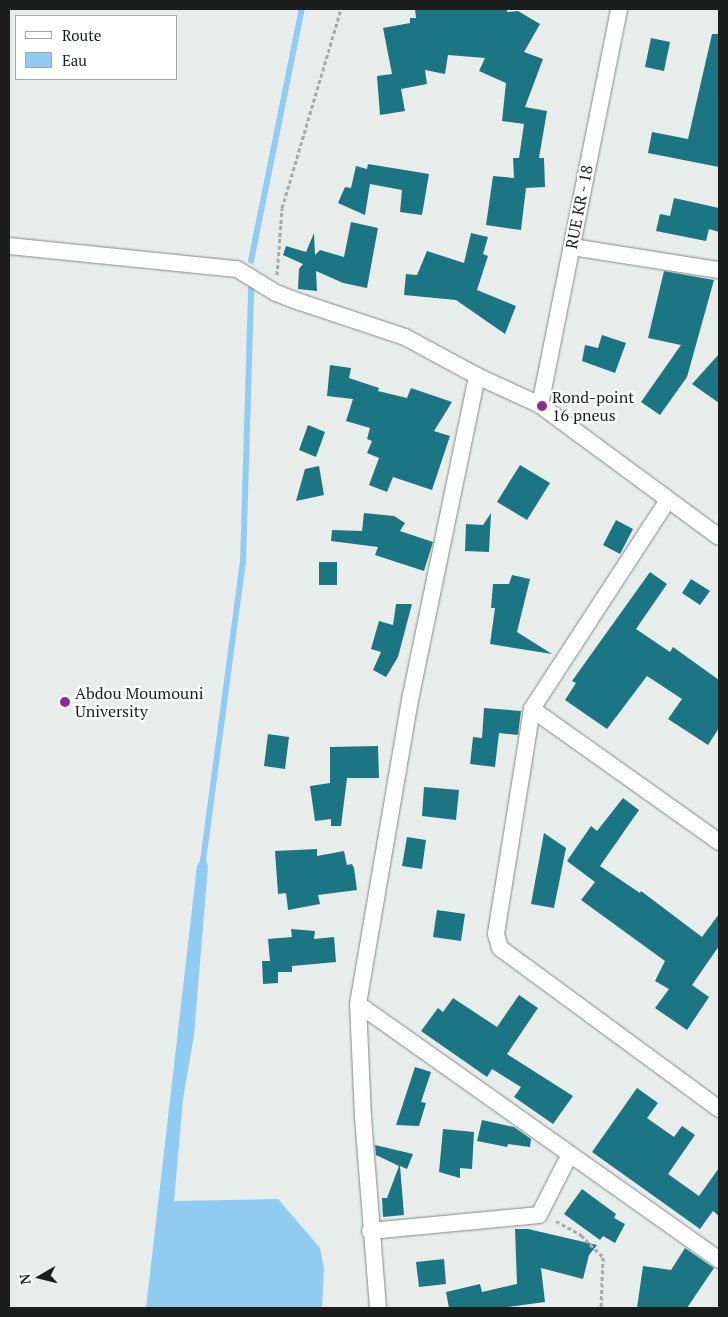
<!DOCTYPE html>
<style>
body{margin:0}
#map{position:relative;width:728px;height:1317px;overflow:hidden;background:#e8edec;font-family:"PT Serif",serif}
div>[style]{position:absolute}
[style*='--x']{left:calc(var(--x)*1px);top:calc(var(--y)*1px);width:calc(var(--w)*1px);rotate:calc(var(--a)*1deg)}
.water>*{inset:0;background:#90cbf1}
.stream>*{height:5.5px;margin:-2.75px;padding:0 2.75px;transform-origin:2.75px;border-radius:2.75px;background:#90cbf1}
.building>*{inset:0;background:#1c7583}
.path>*{height:3px;margin-top:-1.5px;transform-origin:0;background:repeating-linear-gradient(90deg,#a6aaa9 0 4px,transparent 0 6.5px)}
.roads{filter:drop-shadow(0 0 1px #828786) drop-shadow(0 0 1px #828786)}
.minor>*{height:16px;margin:-8px;padding:0 8px;transform-origin:8px;border-radius:8px;background:#fff}
.dots>*{width:14px;height:14px;translate:-50% -50%;box-sizing:border-box;border:2px solid #fff;border-radius:50%}
span{translate:-50% -50%;white-space:nowrap;text-align:center;line-height:1.15;-webkit-text-stroke:4.5px #fff;paint-order:stroke}
.street-label{font-size:16px;color:#1c1e1e}
.poi-label{font-size:16px;color:#1c1e1e}
.left{translate:0 -50%;text-align:left}
.frame{position:absolute;inset:0;border:10px solid #1c1e1e;pointer-events:none}
.legend{position:absolute;left:15px;top:15px;width:162px;height:65px;box-sizing:border-box;background:#fff;border:1px solid #a4a5a5;margin:0;padding:6px 9px;list-style:none;font-size:15px;color:#1c1e1e}
.legend li{display:flex;align-items:center;gap:10px;height:25px}
.legend b{width:25px;border:1px solid #a4a5a5}
.north{position:absolute;left:15px;top:1252px;width:50px;height:50px;-webkit-text-stroke:4px #fff;paint-order:stroke;rotate:262deg;font-size:14px;font-weight:700;line-height:20px;text-align:center;color:#1c1e1e}
.north::after{content:'';display:block;margin:auto;width:18px;height:22px;background:#1c1e1e;clip-path:polygon(50% 0,100% 100%,50% 72%,0 100%)}
</style>
<div id="map">
<div class="water">
<i style="clip-path:polygon(204px 854px,208px 866px,194px 1035px,183px 1099px,174px 1201px,278px 1199px,320px 1248px,324px 1268px,322px 1308px,146px 1308px,197px 866px)"></i>
</div>
<div class="stream">
<i style="--x:251;--y:261;--w:257;--a:-78.6"></i>
<i style="--x:203;--y:861;--w:301;--a:-82.4"></i>
<i style="--x:243;--y:563;--w:274;--a:-88.3"></i>
</div>
<div class="building">
<i style="clip-path:polygon(415px 9px,507px 9px,507px 12px,518px 11px,540px 24px,524px 52px,543px 59px,525px 107px,547px 111px,539px 158px,544px 158px,545px 187px,526px 188px,521px 230px,486px 225px,493px 176px,514px 178px,513px 158px,519px 158px,524px 124px,502px 121px,506px 83px,479px 71px,485px 58px,448px 55px,445px 74px,425px 70px,427px 84px,401px 89px,405px 111px,380px 115px,377px 76px,392px 74px,383px 28px,410px 23px,410px 18px,416px 18px)"></i>
<i style="clip-path:polygon(712px 34px,719px 34px,719px 167px,648px 153px,652px 132px,688px 139px)"></i>
<i style="clip-path:polygon(651px 38px,670px 42px,664px 71px,645px 67px)"></i>
<i style="clip-path:polygon(368px 164px,429px 174px,422px 215px,400px 212px,402px 190px,370px 184px,365px 215px,338px 203px,345px 187px,351px 188px,356px 166px,367px 169px)"></i>
<i style="clip-path:polygon(674px 198px,719px 208px,719px 232px,709px 229px,706px 241px,656px 231px,660px 214px,670px 216px)"></i>
<i style="clip-path:polygon(351px 222px,378px 228px,367px 288px,343px 283px,316px 271px,317px 291px,298px 289px,299px 269px,303px 264px,283px 255px,286px 246px,306px 252px,314px 233px,315px 255px,320px 250px,344px 257px)"></i>
<i style="clip-path:polygon(471px 233px,488px 237px,483px 254px,488px 256px,477px 290px,516px 306px,505px 334px,456px 300px,404px 295px,406px 274px,417px 275px,427px 251px,464px 263px)"></i>
<i style="clip-path:polygon(664px 271px,714px 280px,687px 377px,660px 415px,641px 402px,681px 345px,648px 338px)"></i>
<i style="clip-path:polygon(602px 335px,626px 343px,615px 373px,582px 361px,585px 345px,598px 348px)"></i>
<i style="clip-path:polygon(719px 354px,719px 403px,692px 384px)"></i>
<i style="clip-path:polygon(330px 365px,351px 368px,349px 378px,379px 388px,378px 391px,407px 398px,411px 388px,452px 402px,434px 431px,450px 436px,432px 490px,393px 477px,387px 492px,369px 485px,379px 458px,367px 453px,372px 441px,367px 439px,370px 428px,346px 421px,353px 399px,327px 396px)"></i>
<i style="clip-path:polygon(308px 425px,325px 432px,316px 457px,299px 450px)"></i>
<i style="clip-path:polygon(520px 465px,550px 483px,527px 520px,497px 502px)"></i>
<i style="clip-path:polygon(319px 466px,324px 495px,296px 501px,305px 469px)"></i>
<i style="clip-path:polygon(364px 513px,394px 516px,405px 523px,400px 531px,433px 542px,424px 571px,375px 555px,378px 547px,331px 541px,332px 530px,362px 531px)"></i>
<i style="clip-path:polygon(491px 513px,489px 552px,465px 551px,466px 524px,483px 525px)"></i>
<i style="clip-path:polygon(616px 520px,633px 529px,620px 554px,603px 545px)"></i>
<i style="clip-path:polygon(319px 562px,337px 562px,337px 585px,319px 585px)"></i>
<i style="clip-path:polygon(650px 572px,667px 584px,636px 629px,670px 652px,673px 647px,719px 680px,719px 728px,708px 745px,668px 719px,682px 699px,647px 676px,607px 729px,565px 700px,576px 683px,572px 681px)"></i>
<i style="clip-path:polygon(512px 575px,530px 579px,517px 632px,552px 654px,490px 644px,495px 608px,491px 608px,493px 584px,509px 584px)"></i>
<i style="clip-path:polygon(691px 579px,710px 591px,700px 605px,682px 593px)"></i>
<i style="clip-path:polygon(396px 604px,412px 604px,398px 657px,386px 677px,373px 670px,381px 652px,371px 649px,379px 621px,393px 625px)"></i>
<i style="clip-path:polygon(484px 708px,521px 711px,518px 735px,499px 733px,495px 767px,470px 764px,473px 737px,482px 738px)"></i>
<i style="clip-path:polygon(268px 734px,289px 737px,285px 769px,264px 766px)"></i>
<i style="clip-path:polygon(378px 746px,379px 778px,347px 778px,341px 826px,331px 826px,331px 819px,315px 821px,310px 786px,330px 783px,330px 747px)"></i>
<i style="clip-path:polygon(424px 787px,459px 790px,456px 820px,422px 816px)"></i>
<i style="clip-path:polygon(623px 798px,639px 810px,600px 866px,640px 893px,641px 891px,702px 937px,719px 914px,719px 946px,692px 985px,709px 997px,687px 1030px,655px 1008px,669px 989px,655px 981px,665px 961px,581px 900px,595px 882px,567px 861px,591px 826px,597px 831px)"></i>
<i style="clip-path:polygon(544px 833px,566px 848px,554px 908px,531px 904px)"></i>
<i style="clip-path:polygon(407px 837px,426px 840px,422px 869px,402px 866px)"></i>
<i style="clip-path:polygon(317px 849px,317px 856px,344px 851px,347px 865px,352px 864px,354px 868px,357px 890px,318px 895px,320px 904px,288px 910px,286px 893px,278px 894px,275px 851px)"></i>
<i style="clip-path:polygon(437px 910px,465px 914px,461px 941px,433px 937px)"></i>
<i style="clip-path:polygon(291px 929px,315px 931px,314px 939px,334px 937px,336px 962px,292px 966px,292px 972px,278px 972px,278px 983px,263px 984px,262px 961px,270px 961px,268px 939px,292px 937px)"></i>
<i style="clip-path:polygon(519px 995px,538px 1008px,507px 1054px,573px 1096px,553px 1124px,514px 1097px,521px 1087px,492px 1069px,487px 1077px,421px 1031px,438px 1008px,443px 1012px,453px 998px,497px 1027px)"></i>
<i style="clip-path:polygon(415px 1067px,431px 1072px,421px 1102px,426px 1103px,419px 1126px,396px 1125px)"></i>
<i style="clip-path:polygon(637px 1088px,658px 1103px,647px 1118px,674px 1137px,682px 1126px,695px 1135px,668px 1174px,699px 1196px,719px 1168px,719px 1216px,713px 1211px,700px 1229px,592px 1152px)"></i>
<i style="clip-path:polygon(482px 1120px,514px 1127px,531px 1139px,530px 1147px,508px 1144px,507px 1147px,477px 1141px)"></i>
<i style="clip-path:polygon(443px 1129px,474px 1132px,472px 1169px,460px 1168px,460px 1178px,439px 1172px)"></i>
<i style="clip-path:polygon(375px 1145px,413px 1154px,407px 1169px,400px 1166px,404px 1215px,383px 1217px,382px 1198px,387px 1198px,399px 1166px,376px 1155px)"></i>
<i style="clip-path:polygon(582px 1189px,616px 1214px,614px 1218px,625px 1224px,615px 1243px,603px 1236px,600px 1240px,564px 1214px)"></i>
<i style="clip-path:polygon(515px 1229px,528px 1229px,597px 1245px,589px 1255px,583px 1279px,541px 1268px,545px 1302px,501px 1308px,449px 1308px,446px 1292px,480px 1284px,482px 1292px,517px 1284px)"></i>
<i style="clip-path:polygon(685px 1248px,714px 1268px,687px 1308px,637px 1308px,643px 1266px,671px 1270px)"></i>
<i style="clip-path:polygon(444px 1259px,446px 1284px,419px 1287px,416px 1262px)"></i>
</div>
<div class="path">
<i style="--x:277;--y:275;--w:67;--a:-85.7"></i>
<i style="--x:282;--y:208;--w:208;--a:-73.5"></i>
<i style="--x:556;--y:1221;--w:29;--a:29"></i>
<i style="--x:581;--y:1235;--w:31;--a:45"></i>
<i style="--x:603;--y:1257;--w:51;--a:92.2"></i>
</div>
<div class="roads">
<div class="minor">
<i style="--x:9;--y:246;--w:229;--a:5.8"></i>
<i style="--x:237;--y:269;--w:46;--a:31.6"></i>
<i style="--x:276;--y:293;--w:26;--a:21"></i>
<i style="--x:300;--y:302;--w:111;--a:18.4"></i>
<i style="--x:405;--y:337;--w:82;--a:28.4"></i>
<i style="--x:477;--y:376;--w:69;--a:24.7"></i>
<i style="--x:540;--y:405;--w:222;--a:36.4"></i>
<i style="--x:572;--y:247;--w:149;--a:8.9"></i>
<i style="--x:540;--y:405;--w:404;--a:-78.7"></i>
<i style="--x:668;--y:500;--w:249;--a:123.1"></i>
<i style="--x:532;--y:709;--w:228;--a:99.1"></i>
<i style="--x:496;--y:934;--w:15;--a:74"></i>
<i style="--x:500;--y:948;--w:272;--a:36.3"></i>
<i style="--x:532;--y:709;--w:229;--a:35.4"></i>
<i style="--x:358;--y:1004;--w:443;--a:35.3"></i>
<i style="--x:370;--y:1231;--w:170;--a:-5.4"></i>
<i style="--x:539;--y:1215;--w:68;--a:-63.1"></i>
<i style="--x:378;--y:1308;--w:191;--a:-94.5"></i>
<i style="--x:363;--y:1118;--w:114;--a:-92.5"></i>
<i style="--x:358;--y:1004;--w:314;--a:-80.3"></i>
<i style="--x:411;--y:695;--w:326;--a:-78.3"></i>
</div>
</div>
<div class="dots">
<i style="left:542px;top:406px;background:#842e9c"></i>
<i style="left:65px;top:702px;background:#842e9c"></i>
</div>
<div class="street-label">
<span style="left:579px;top:207px;rotate:-79deg">RUE KR - 18</span>
</div>
<div class="poi-label">
<span class="left" style="left:552px;top:406px">Rond-point<br>16 pneus</span>
<span class="left" style="left:75px;top:702px">Abdou Moumouni<br>University</span>
</div>
<div class="frame"></div>
<ul class="legend">
<li><b style="height:6px;background:#fff"></b>Route</li>
<li><b style="height:14px;background:#90cbf1"></b>Eau</li>
</ul>
<div class="north">N</div>
</div>
